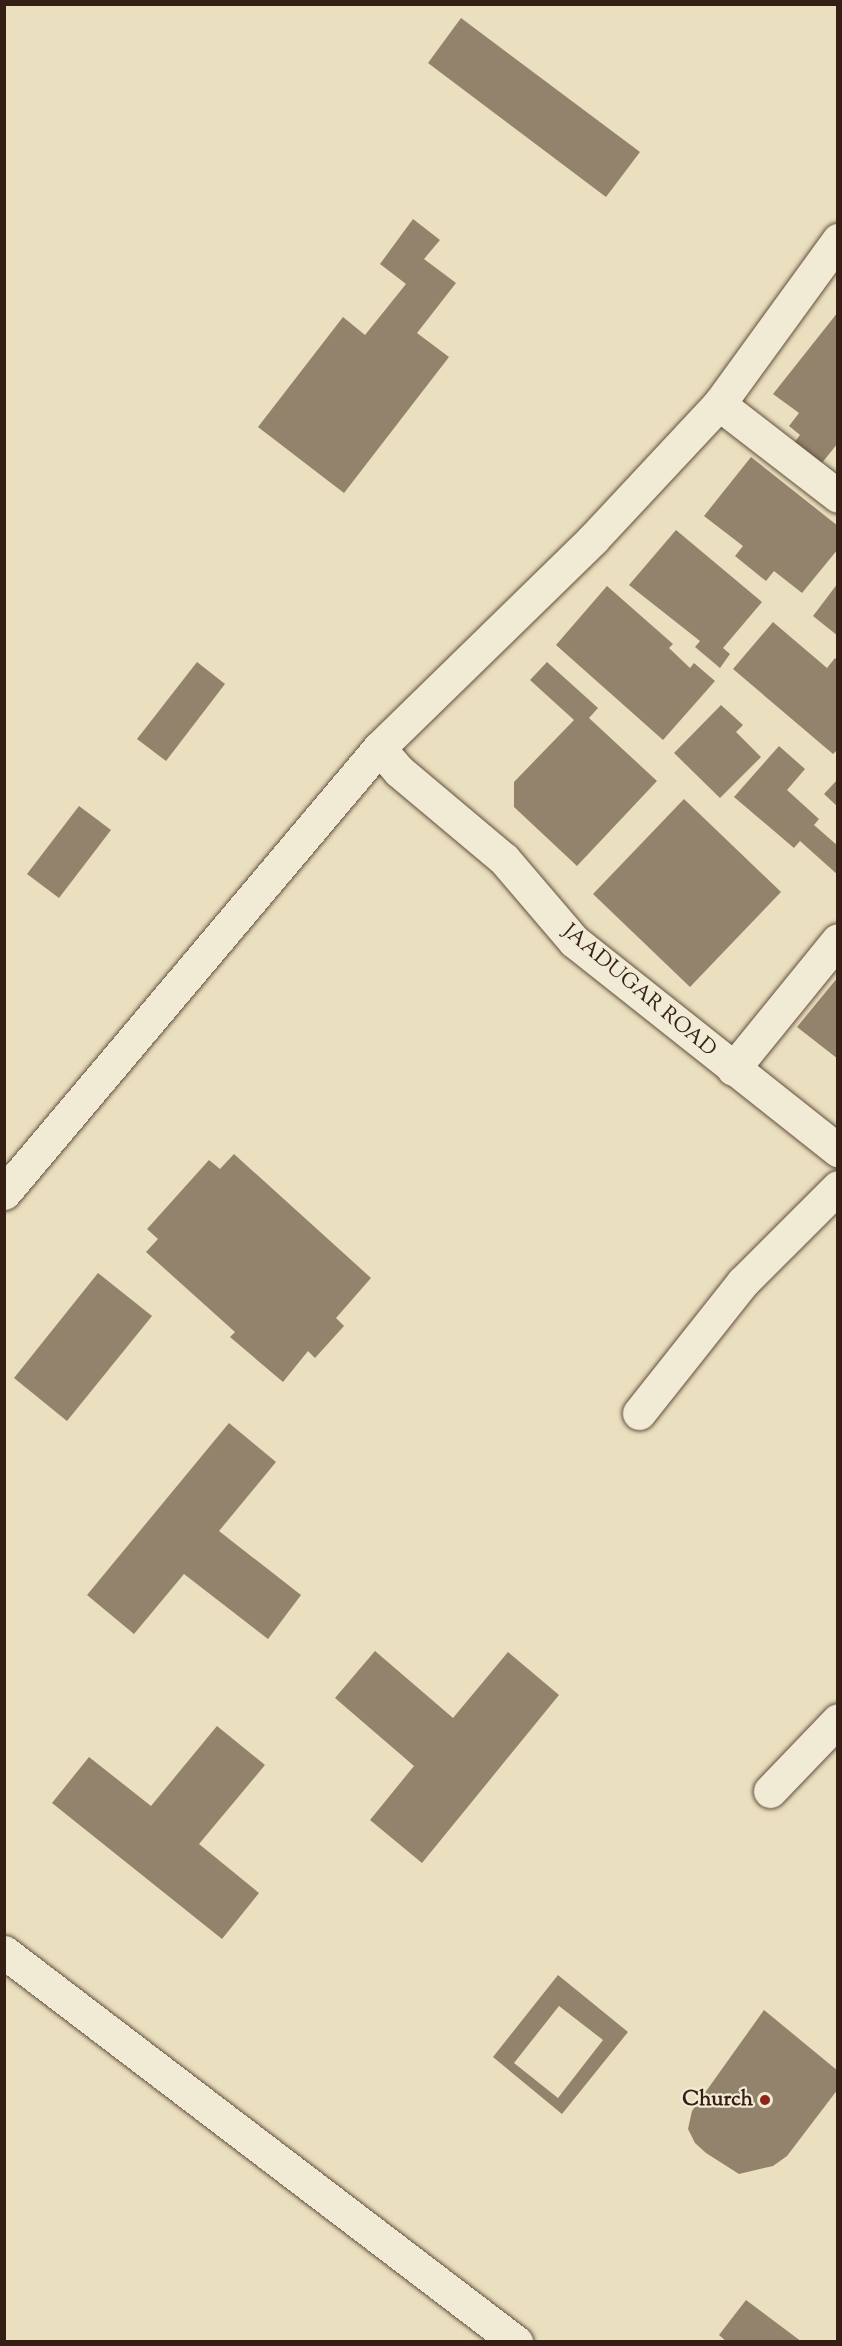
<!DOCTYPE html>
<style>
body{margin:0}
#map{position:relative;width:842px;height:2346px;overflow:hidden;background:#eadfbe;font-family:"Sorts Mill Goudy",serif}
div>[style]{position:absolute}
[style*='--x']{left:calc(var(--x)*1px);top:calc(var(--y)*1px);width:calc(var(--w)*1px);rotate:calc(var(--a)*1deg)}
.building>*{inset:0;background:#93836c}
.roads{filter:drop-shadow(0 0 2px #624f3e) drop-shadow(0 0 2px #624f3e)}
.minor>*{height:33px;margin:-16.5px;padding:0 16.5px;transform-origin:16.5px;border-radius:16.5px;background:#f1ead5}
.dots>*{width:16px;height:16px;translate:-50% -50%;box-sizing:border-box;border:3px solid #f1ead5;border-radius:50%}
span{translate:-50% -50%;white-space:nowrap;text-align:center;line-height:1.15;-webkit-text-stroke:4.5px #f1ead5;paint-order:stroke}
.street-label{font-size:21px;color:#351f14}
.poi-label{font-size:21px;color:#351f14;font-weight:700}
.right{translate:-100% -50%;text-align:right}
.frame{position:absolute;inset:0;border:6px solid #351f14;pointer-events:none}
</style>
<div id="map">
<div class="building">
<i style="clip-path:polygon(461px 18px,640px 152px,606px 197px,428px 63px)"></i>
<i style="clip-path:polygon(413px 219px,440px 240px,424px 259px,456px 283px,417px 333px,449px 357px,344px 493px,258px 427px,343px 317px,365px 335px,406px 284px,380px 264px)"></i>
<i style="clip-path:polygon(838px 312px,838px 443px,817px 469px,790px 448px,800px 435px,789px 426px,799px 413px,773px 394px)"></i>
<i style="clip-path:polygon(751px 457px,838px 526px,838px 549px,802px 593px,774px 571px,766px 581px,735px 556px,743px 546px,704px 516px)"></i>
<i style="clip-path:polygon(676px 530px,762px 602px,723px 648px,730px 654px,720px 668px,695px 647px,700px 641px,629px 585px)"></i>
<i style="clip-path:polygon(838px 583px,838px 636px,813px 616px)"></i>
<i style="clip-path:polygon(607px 586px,673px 644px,669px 648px,690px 668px,694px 663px,715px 681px,663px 740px,556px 645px)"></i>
<i style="clip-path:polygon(773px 622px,827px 668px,835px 658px,838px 661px,838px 749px,833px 754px,733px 669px)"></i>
<i style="clip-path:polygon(197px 662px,225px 684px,166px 761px,137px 739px)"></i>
<i style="clip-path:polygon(547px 662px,598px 708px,589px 718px,657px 781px,577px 866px,514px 807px,514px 782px,574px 720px,530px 680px)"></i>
<i style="clip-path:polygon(721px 705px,743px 725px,736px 732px,761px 757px,720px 798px,674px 753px)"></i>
<i style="clip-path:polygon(779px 746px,805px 769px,787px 790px,819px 819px,814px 825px,838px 846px,838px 875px,800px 841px,794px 848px,734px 797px)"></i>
<i style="clip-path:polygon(838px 779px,838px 807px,824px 794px)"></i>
<i style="clip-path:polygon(684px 799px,781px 892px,690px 987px,593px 894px)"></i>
<i style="clip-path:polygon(79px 806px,111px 830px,59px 898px,27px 874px)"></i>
<i style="clip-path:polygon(838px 977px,838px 1059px,797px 1027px)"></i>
<i style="clip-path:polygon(234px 1154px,371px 1278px,336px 1318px,344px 1326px,315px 1358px,308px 1351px,283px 1382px,230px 1337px,235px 1332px,146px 1252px,158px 1239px,147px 1229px,209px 1160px,220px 1169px)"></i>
<i style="clip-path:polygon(98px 1273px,152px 1316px,67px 1421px,14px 1378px)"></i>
<i style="clip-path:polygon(229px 1423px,276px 1462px,219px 1531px,301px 1595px,268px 1639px,184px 1574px,134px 1634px,87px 1595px)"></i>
<i style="clip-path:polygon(375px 1651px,453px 1718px,508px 1652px,559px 1695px,422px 1863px,370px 1820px,414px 1766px,335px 1698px)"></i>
<i style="clip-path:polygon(217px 1726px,265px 1765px,199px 1844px,259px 1893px,222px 1939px,52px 1803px,89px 1757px,151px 1806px)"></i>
<i style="clip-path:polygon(evenodd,558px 1975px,628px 2032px,562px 2114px,493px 2057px,558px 1975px,559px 2006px,603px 2040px,558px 2098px,514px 2063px,559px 2006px)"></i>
<i style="clip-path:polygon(764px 2010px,838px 2071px,838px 2089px,787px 2156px,773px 2166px,739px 2174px,706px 2153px,695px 2143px,688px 2129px,692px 2111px)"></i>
<i style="clip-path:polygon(746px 2300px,802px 2342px,727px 2342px,719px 2335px)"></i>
</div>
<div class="roads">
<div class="minor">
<i style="--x:719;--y:404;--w:150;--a:37.7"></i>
<i style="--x:379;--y:748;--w:30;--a:49"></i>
<i style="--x:399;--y:771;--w:137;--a:40"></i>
<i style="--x:504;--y:859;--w:108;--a:49.5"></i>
<i style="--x:574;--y:941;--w:337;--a:38.4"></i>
<i style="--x:733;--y:1069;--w:166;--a:-50.9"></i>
<i style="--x:4;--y:1193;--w:582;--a:-49.88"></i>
<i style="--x:379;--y:748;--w:299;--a:-44.3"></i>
<i style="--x:593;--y:539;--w:185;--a:-47"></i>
<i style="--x:719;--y:404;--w:203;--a:-54"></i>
<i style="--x:639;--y:1413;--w:167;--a:-51.6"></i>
<i style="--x:743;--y:1282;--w:134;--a:-45"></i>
<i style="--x:770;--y:1791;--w:98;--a:-46.2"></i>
<i style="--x:4;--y:1952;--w:644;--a:37.3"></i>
</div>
</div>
<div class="dots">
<i style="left:765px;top:2100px;background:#8f2418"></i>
</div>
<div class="street-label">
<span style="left:639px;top:991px;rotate:40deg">JAADUGAR ROAD</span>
</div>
<div class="poi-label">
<span class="right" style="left:753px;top:2100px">Church</span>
</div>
<div class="frame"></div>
</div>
